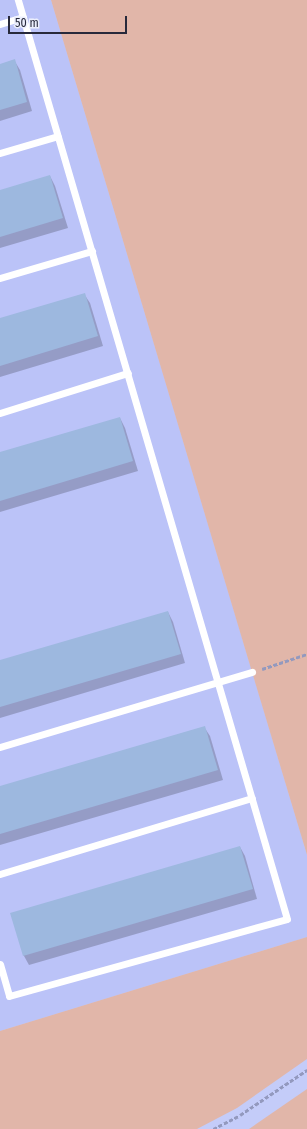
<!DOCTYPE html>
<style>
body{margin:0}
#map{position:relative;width:307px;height:1129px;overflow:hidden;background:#c4ccf9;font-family:"Fira Sans Condensed",sans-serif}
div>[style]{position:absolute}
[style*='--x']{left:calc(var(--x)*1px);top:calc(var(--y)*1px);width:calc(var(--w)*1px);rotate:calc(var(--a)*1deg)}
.built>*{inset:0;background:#bbc3f8}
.green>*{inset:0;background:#e1b6a9}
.shadow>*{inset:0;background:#0003}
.building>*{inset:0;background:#9db8df}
.path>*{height:2.5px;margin-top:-1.25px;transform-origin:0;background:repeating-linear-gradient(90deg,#9399be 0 4px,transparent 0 6px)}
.lane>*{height:7px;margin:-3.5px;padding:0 3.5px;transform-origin:3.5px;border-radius:3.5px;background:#fff}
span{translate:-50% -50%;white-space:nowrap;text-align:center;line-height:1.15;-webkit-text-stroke:3.5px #eceffd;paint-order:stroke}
.scale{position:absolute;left:8px;top:16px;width:119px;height:18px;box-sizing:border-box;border:2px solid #27293b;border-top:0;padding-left:5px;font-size:12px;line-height:14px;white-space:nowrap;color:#27293b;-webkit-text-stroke:3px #eceffd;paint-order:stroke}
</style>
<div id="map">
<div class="built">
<i style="clip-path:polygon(0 0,51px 0,307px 855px,307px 937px,0 1031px)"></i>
</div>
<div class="green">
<i style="clip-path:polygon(51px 0,307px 0,307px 855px,252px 672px)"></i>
<i style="clip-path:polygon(307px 937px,307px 1059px,237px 1108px,197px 1129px,0 1129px,0 1031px)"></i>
<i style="clip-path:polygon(307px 1089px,307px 1129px,249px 1129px)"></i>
</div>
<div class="shadow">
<i style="clip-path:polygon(14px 60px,20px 70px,32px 111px,0 121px,0 65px)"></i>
<i style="clip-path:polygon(50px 176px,55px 186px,68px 228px,0 248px,0 191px)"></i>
<i style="clip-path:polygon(84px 294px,90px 303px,103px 346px,0 377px,0 319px)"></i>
<i style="clip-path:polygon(120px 418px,125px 428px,138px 471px,0 512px,0 453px)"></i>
<i style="clip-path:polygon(168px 612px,173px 622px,185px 663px,0 718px,0 661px)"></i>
<i style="clip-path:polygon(204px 727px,210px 736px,223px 780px,0 845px,0 787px)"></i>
<i style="clip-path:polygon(240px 847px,245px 856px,257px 899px,29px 965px,24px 956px,11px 914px)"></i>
</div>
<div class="building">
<i style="clip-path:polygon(15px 59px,27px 102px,0 110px,0 64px)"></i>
<i style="clip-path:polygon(50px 175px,63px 218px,0 237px,0 190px)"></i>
<i style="clip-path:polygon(85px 293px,98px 336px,0 366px,0 318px)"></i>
<i style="clip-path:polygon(120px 417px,133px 461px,0 501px,0 452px)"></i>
<i style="clip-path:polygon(168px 611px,181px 654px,0 707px,0 660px)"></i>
<i style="clip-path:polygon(205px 726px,218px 770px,0 834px,0 786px)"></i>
<i style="clip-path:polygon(240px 846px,253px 889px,23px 956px,10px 913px)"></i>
</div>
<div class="path">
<i style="--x:262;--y:669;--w:47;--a:-18.4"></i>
<i style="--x:213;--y:1129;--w:30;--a:-27"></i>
<i style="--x:240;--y:1115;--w:81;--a:-33.9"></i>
</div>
<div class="lane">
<i style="--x:0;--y:24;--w:24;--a:-17"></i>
<i style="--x:0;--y:153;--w:60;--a:-16.3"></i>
<i style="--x:0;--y:278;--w:96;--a:-16.4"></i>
<i style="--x:0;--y:413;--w:134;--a:-17.4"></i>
<i style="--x:0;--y:747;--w:263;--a:-16.6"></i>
<i style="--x:0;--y:874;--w:263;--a:-16.8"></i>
<i style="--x:0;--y:964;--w:33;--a:74"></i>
<i style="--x:9;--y:996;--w:288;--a:-15.5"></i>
<i style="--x:287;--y:919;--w:958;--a:-106.32"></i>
</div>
<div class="scale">50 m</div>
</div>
